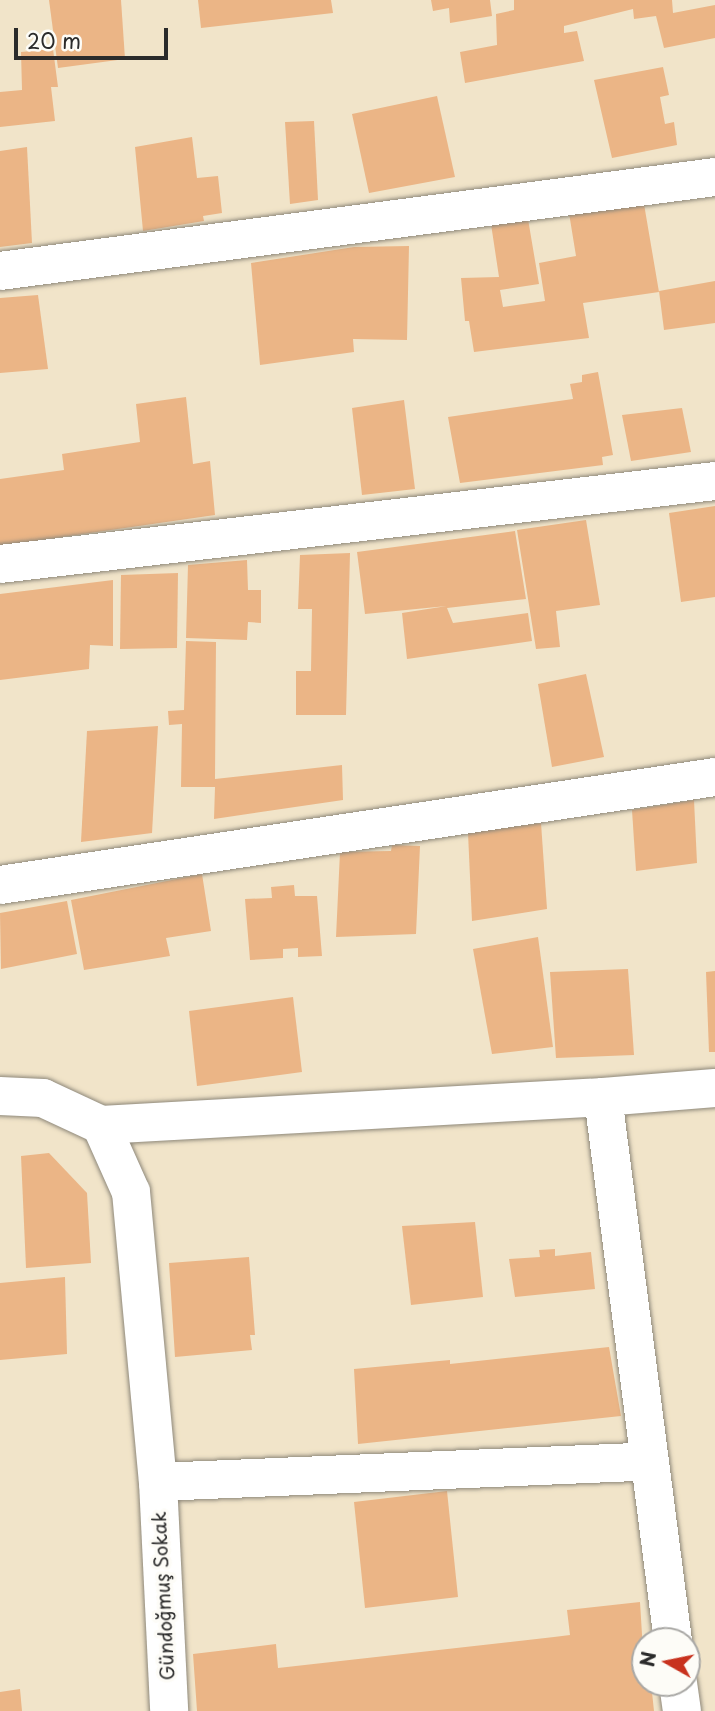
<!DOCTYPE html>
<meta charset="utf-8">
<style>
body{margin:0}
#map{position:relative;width:715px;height:1711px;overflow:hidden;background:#f1e4c9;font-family:"Playpen Sans",sans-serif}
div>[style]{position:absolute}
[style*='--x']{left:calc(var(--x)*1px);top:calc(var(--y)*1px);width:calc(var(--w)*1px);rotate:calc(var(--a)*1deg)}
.building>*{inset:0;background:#ebb586}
.roads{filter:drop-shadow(0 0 2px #8e887a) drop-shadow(0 0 2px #8e887a)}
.minor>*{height:38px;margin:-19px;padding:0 19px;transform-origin:19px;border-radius:19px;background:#fff}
span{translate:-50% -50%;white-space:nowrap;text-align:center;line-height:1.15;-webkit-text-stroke:7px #fdfcf7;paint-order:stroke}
.street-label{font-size:19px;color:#2b2b2b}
.north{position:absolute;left:631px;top:1627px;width:70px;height:70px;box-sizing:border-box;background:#fdfcf7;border:2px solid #a9a8a5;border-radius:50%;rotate:279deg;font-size:19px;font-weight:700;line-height:28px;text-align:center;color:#2b2b2b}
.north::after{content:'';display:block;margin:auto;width:24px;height:32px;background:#c8321e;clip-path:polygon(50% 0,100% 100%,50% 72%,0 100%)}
.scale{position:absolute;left:14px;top:28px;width:154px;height:32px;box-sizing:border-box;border:4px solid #2b2b2b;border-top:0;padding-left:9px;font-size:21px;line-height:24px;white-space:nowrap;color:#2b2b2b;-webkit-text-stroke:5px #fdfcf7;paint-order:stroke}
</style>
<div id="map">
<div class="building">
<i style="clip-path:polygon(49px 0,121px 0,125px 59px,58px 68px)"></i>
<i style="clip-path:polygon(198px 0,331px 0,333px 13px,201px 28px)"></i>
<i style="clip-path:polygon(431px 0,490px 0,492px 16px,450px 23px,449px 8px,433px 11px)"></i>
<i style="clip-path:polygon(514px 0,672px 0,673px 13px,715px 5px,715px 38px,664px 48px,656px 16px,634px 19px,633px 9px,564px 26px,564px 33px,577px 31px,584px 61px,465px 83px,460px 52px,497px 45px,496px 14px,514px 10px)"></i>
<i style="clip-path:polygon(53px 49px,58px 87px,51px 87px,55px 121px,0 127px,0 92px,22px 90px,21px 52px)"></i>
<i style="clip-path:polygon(663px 67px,669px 95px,660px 97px,665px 124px,674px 122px,677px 145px,612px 158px,594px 80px)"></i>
<i style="clip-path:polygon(437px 96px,455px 177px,369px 193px,352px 114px)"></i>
<i style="clip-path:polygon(314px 121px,318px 200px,290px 204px,285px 122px)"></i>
<i style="clip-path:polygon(192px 137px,197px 178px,218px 176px,222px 213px,203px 216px,204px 221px,143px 231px,135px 147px)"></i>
<i style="clip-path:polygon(27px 147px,32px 243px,0 247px,0 151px)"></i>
<i style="clip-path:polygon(644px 204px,659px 292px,583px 303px,589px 338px,474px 352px,469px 321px,465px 321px,461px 278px,499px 277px,491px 224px,528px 219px,539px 284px,500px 290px,503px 307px,545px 301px,539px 263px,576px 256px,569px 213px)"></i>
<i style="clip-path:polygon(409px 246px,407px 340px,353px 339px,354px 352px,260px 365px,251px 263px,354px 247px)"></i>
<i style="clip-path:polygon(715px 281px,715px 323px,664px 330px,659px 291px)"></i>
<i style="clip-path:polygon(38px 295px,48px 369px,0 373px,0 298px)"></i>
<i style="clip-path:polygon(598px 372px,613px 455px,602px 457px,603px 465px,460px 483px,448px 417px,573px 399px,570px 384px,582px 382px,582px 375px)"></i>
<i style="clip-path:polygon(186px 397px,193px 464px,210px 461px,215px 515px,0 546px,0 479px,64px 470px,62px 454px,140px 442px,136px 404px)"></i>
<i style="clip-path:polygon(404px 400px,415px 489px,362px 495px,352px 408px)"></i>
<i style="clip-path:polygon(682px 408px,691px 452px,631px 461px,622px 415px)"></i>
<i style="clip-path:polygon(715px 506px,715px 597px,681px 602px,669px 513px)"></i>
<i style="clip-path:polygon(586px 520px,600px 605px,556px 611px,560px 647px,536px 649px,517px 530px)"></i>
<i style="clip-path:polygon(515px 531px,526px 599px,447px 608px,453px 623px,528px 613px,532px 641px,407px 659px,402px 613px,447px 606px,365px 614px,357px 552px)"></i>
<i style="clip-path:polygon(350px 553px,346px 715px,296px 715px,296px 671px,311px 671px,312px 609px,298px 609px,300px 555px)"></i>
<i style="clip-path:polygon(247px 560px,248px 590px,261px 590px,261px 623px,248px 622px,247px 640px,186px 638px,188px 565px)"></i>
<i style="clip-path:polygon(178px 573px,177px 648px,120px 649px,121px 575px)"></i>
<i style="clip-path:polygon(113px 580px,113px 646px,90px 645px,89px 669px,0 680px,0 594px)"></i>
<i style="clip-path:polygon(186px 641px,216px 642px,215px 779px,342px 765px,343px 800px,214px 819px,215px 787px,181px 787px,182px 724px,169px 725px,168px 711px,184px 710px)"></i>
<i style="clip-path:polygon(586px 674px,604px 757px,552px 767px,538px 684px)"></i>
<i style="clip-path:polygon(158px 726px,152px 833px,81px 842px,87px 731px)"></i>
<i style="clip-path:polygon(694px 800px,697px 863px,636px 871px,632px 810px)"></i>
<i style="clip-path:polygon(541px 823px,547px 909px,472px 921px,468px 833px)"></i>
<i style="clip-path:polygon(392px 845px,420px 846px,416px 934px,336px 937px,340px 852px,391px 851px)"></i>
<i style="clip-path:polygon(202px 874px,211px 931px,166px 938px,170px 956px,84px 970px,71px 900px)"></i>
<i style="clip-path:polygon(294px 885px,295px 896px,317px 896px,322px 956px,298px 957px,298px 948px,283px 949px,283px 958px,250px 960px,245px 899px,272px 898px,271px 887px)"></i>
<i style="clip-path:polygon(67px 901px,77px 954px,1px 969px,0 913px)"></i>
<i style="clip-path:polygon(538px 937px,553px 1047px,492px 1054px,473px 949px)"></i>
<i style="clip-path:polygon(628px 969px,634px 1055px,556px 1058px,550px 972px)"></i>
<i style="clip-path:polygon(715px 971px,715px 1052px,709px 1052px,706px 972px)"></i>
<i style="clip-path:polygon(293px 997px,302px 1072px,197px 1086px,189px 1011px)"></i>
<i style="clip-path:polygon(49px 1153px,87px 1193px,91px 1263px,26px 1268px,21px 1156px)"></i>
<i style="clip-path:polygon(475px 1222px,483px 1297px,411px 1305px,402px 1226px)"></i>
<i style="clip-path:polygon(555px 1249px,555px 1256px,591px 1252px,595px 1289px,515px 1297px,509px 1259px,540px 1257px,539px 1250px)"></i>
<i style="clip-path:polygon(249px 1257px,255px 1335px,250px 1335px,252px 1350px,175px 1357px,169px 1263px)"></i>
<i style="clip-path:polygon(65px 1277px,67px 1354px,0 1360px,0 1283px)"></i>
<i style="clip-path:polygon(609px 1347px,621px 1416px,358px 1444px,354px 1369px,450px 1360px,450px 1364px)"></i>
<i style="clip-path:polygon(447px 1491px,458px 1597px,365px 1608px,354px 1502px)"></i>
<i style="clip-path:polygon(640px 1602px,645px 1683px,651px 1683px,654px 1711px,197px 1711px,193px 1654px,276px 1644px,278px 1668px,554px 1637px,570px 1635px,567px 1610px)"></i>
<i style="clip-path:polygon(20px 1689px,22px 1711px,0 1711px,0 1692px)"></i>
</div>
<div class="roads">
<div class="minor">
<i style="--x:0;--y:271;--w:721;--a:-7.49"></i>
<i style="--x:0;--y:564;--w:720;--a:-6.62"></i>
<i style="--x:0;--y:885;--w:723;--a:-8.59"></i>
<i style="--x:0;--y:1096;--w:43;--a:2.7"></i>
<i style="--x:43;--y:1098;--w:64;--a:25"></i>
<i style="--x:101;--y:1125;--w:73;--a:65.9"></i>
<i style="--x:131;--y:1192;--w:291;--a:84.7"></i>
<i style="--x:158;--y:1482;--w:491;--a:-2.4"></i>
<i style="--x:603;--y:1097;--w:112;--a:-4.6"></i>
<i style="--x:101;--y:1125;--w:503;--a:-3.19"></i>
<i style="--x:603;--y:1097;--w:548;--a:82.67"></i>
<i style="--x:158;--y:1482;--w:229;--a:87.2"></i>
<i style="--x:678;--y:1683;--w:28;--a:82"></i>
</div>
</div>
<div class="street-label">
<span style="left:163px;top:1596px;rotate:-93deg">Gündoğmuş Sokak</span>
</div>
<div class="north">N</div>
<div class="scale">20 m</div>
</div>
